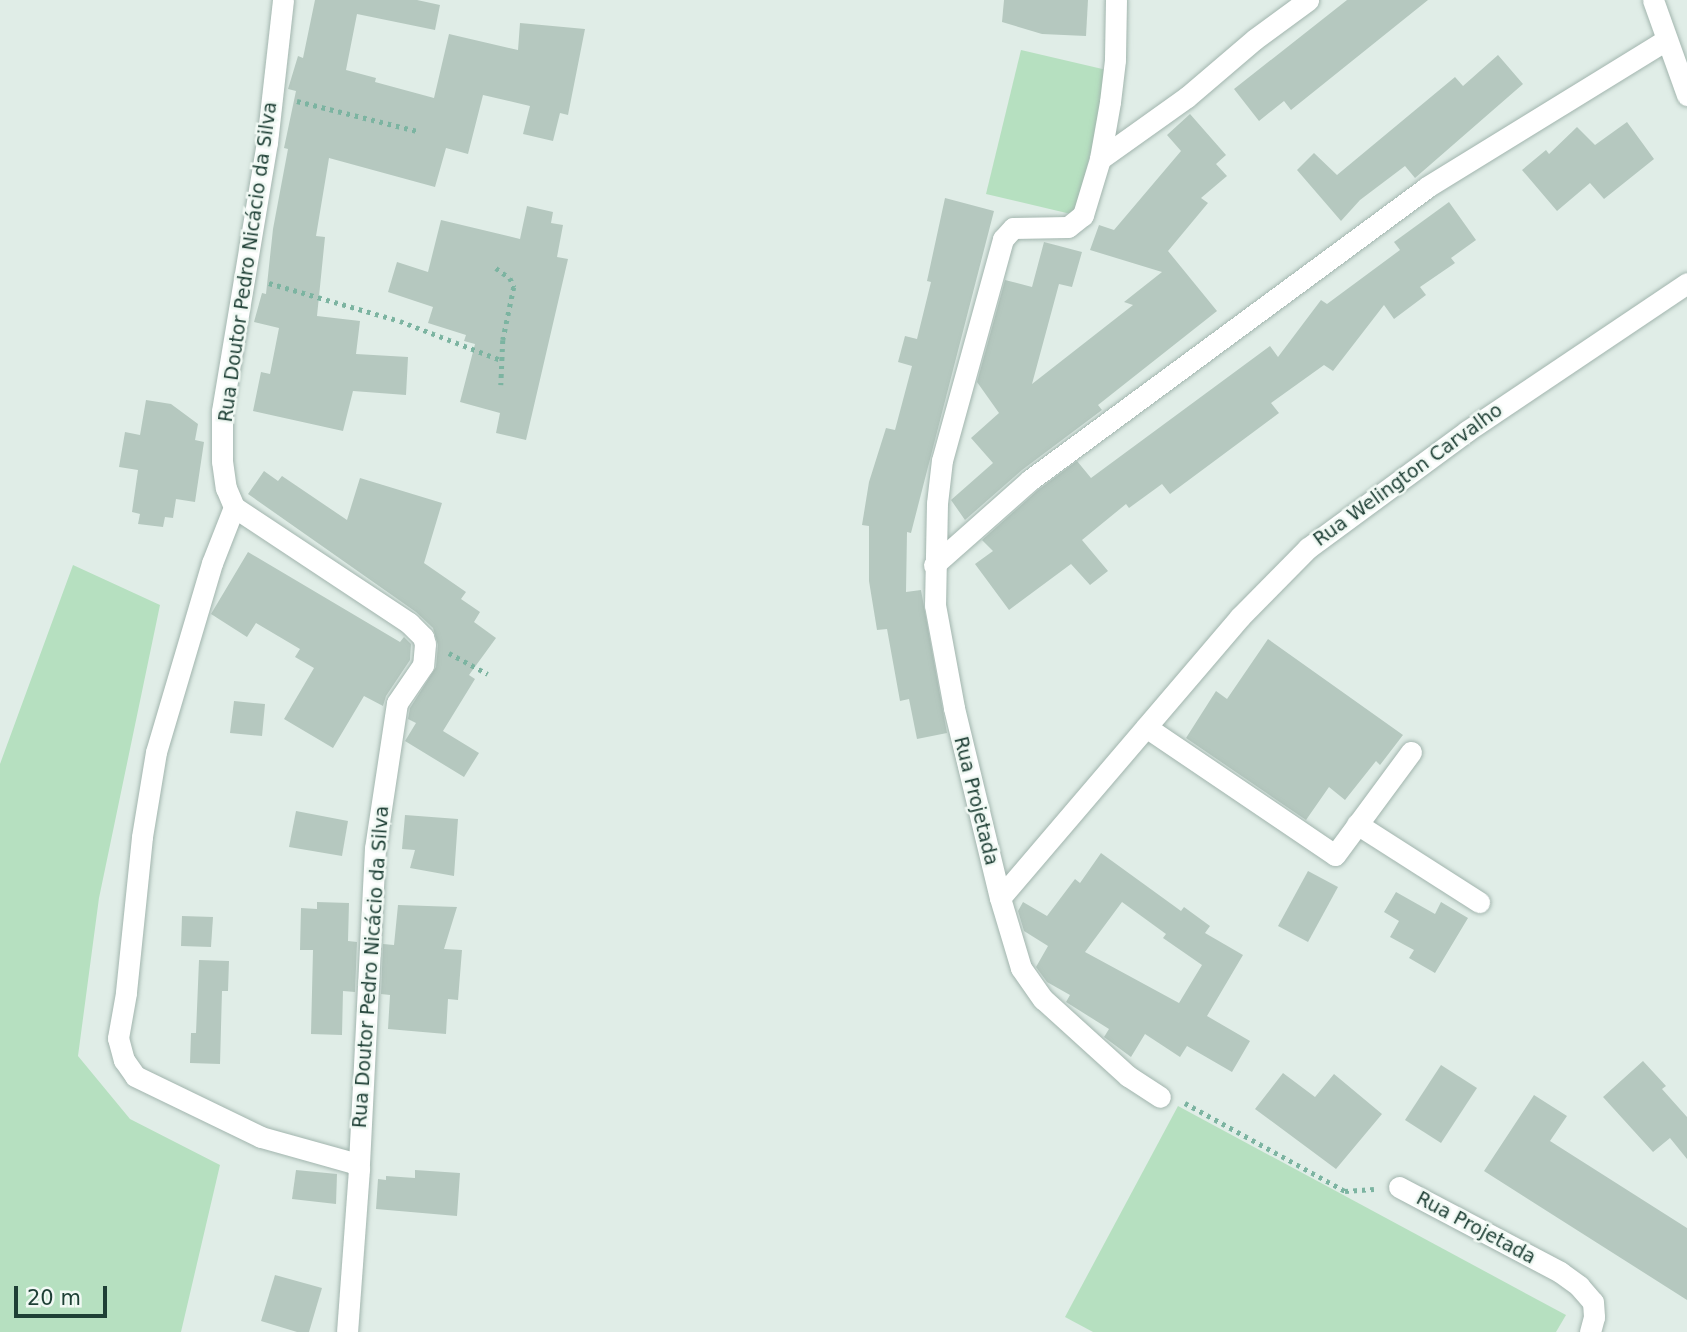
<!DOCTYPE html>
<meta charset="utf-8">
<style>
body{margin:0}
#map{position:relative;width:1687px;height:1332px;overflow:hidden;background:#e0ede7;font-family:"DejaVu Sans",sans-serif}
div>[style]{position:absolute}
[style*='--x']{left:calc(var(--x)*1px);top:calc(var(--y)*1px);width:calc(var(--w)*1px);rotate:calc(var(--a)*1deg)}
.green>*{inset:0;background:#b6e0c0}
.building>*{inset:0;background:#b5c8bf}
.path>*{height:4.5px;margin-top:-2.25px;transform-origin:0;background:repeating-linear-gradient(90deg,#7cb4a1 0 3.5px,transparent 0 8.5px)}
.roads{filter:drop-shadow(0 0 2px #a2b5ae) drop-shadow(0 0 2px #a2b5ae)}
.minor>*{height:21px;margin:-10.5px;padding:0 10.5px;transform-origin:10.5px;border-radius:10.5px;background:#fff}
span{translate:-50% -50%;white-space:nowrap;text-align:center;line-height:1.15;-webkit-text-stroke:5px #f1f9f4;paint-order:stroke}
.street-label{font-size:19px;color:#1e3f35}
.scale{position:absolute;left:14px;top:1286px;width:93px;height:32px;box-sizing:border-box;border:4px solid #1e3f35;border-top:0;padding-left:9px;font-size:21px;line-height:24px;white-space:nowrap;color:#1e3f35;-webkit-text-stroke:5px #f1f9f4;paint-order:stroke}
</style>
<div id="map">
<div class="green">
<i style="clip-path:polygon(1021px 50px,1111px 71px,1075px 215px,986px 194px)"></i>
<i style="clip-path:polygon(73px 565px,160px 605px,99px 898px,78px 1056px,130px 1119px,220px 1165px,181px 1332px,0 1332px,0 764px)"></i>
<i style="clip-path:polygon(1178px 1106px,1566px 1315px,1556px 1332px,1093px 1332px,1065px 1317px)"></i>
</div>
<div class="building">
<i style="clip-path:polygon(315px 0,417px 0,440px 5px,435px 30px,357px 14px,346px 70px,376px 78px,375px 82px,434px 98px,449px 34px,518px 50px,520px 23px,585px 29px,568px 115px,560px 113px,553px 141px,523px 134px,530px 106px,483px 95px,468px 154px,446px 148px,435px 187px,329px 158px,316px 236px,325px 237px,317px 316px,360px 321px,356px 354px,408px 357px,406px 395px,353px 391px,343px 431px,253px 411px,261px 372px,270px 374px,279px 328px,254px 322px,262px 293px,266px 294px,273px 229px,288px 149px,284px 148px,296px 91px,288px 89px,298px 56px,303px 58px)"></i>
<i style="clip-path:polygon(1004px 0,1088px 0,1086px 36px,1042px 34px,1002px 22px)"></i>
<i style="clip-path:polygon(1347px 0,1428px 0,1291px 110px,1284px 101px,1259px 121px,1234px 89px)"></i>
<i style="clip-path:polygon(1498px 55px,1523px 84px,1415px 178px,1405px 166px,1360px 200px,1341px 221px,1297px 170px,1314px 153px,1337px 175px,1455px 77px,1463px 86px)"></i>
<i style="clip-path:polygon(1190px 114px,1226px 155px,1216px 164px,1227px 176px,1201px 198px,1208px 203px,1168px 251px,1217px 311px,1098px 405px,1102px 410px,1022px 470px,965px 520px,951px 500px,993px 463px,971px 438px,999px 413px,977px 382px,1005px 280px,1032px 287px,1044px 242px,1082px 252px,1072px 287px,1059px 284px,1032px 384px,1133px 305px,1124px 302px,1162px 272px,1090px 250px,1099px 225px,1114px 230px,1181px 151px,1167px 135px)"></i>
<i style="clip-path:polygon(1627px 122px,1654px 159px,1604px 199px,1590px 183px,1557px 211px,1522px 170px,1546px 150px,1549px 154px,1577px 127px,1595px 145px)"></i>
<i style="clip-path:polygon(945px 198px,994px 211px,911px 533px,907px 532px,906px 592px,921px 590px,947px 733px,917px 739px,909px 699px,900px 701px,887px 629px,877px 630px,869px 581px,869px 526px,862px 525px,869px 482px,886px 428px,895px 430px,912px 366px,898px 362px,905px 336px,917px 339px,931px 282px,927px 281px)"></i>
<i style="clip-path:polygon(1449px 202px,1476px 240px,1451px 258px,1455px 263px,1420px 287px,1426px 295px,1394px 319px,1384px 305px,1333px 371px,1324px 365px,1271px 403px,1279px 413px,1170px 494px,1162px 484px,1129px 508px,1126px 504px,1082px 540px,1108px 571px,1090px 585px,1071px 564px,1009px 610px,975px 564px,993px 551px,982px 540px,1038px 490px,1077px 461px,1091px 478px,1270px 346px,1278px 357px,1321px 300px,1327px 304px,1400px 250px,1394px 242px)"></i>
<i style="clip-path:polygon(527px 206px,553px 212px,551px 223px,563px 225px,557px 257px,568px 259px,526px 440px,496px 433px,500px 413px,460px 402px,475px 344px,464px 341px,466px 335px,428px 323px,433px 307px,388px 292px,397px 262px,428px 272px,441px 220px,520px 239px)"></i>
<i style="clip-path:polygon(146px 400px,171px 404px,198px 424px,195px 440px,204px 442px,195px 502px,176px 499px,173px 518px,165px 517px,163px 527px,138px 524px,140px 514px,132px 512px,138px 470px,119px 467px,125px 432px,140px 435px)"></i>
<i style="clip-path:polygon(264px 471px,278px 481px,282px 476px,347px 520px,360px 478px,442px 503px,424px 563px,466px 592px,461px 599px,480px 612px,474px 622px,496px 638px,469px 675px,475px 679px,443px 731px,479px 753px,464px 777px,405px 741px,416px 723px,408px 719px,410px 708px,436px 667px,438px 645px,433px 628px,416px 612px,248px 494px)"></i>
<i style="clip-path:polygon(248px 552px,400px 642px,404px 637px,411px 644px,410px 660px,386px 696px,383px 706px,364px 696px,333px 748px,284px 719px,314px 668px,295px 657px,300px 649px,256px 623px,247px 637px,211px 614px)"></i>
<i style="clip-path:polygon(1268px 639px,1403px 735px,1380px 765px,1376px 761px,1345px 800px,1329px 787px,1306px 820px,1186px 738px,1216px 691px,1227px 699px)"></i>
<i style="clip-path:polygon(234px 701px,265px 704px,262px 736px,230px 733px)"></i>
<i style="clip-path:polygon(296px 811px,348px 821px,342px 856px,289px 847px)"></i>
<i style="clip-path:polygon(405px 815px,458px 819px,454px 876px,410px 868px,415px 850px,402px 849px)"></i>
<i style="clip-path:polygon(evenodd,1101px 853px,1181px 911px,1184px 907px,1210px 926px,1205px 933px,1243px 955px,1207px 1016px,1250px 1041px,1232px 1072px,1187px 1046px,1180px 1057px,1145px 1034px,1131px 1057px,1104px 1037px,1109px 1029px,1066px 1002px,1070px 995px,1047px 982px,1036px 967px,1048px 946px,1024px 931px,1018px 911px,1023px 902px,1047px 916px,1075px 879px,1080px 883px,1101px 853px,1122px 902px,1166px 934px,1163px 938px,1202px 965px,1179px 1003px,1085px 952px,1122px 902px)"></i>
<i style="clip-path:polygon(1308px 871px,1338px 887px,1308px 942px,1278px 926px)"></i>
<i style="clip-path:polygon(1396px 892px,1435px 914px,1441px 902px,1468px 918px,1435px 973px,1409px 958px,1414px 950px,1390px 937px,1399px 921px,1384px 912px)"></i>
<i style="clip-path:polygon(317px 902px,349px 903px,348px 941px,357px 942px,355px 992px,343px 991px,342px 1035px,311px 1034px,313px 950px,300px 950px,301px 908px,317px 909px)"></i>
<i style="clip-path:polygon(398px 905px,457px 907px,444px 949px,462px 950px,458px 1000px,448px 999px,446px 1034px,388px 1029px,390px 995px,381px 994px,383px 944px,394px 945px)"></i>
<i style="clip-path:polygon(182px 916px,213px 917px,211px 947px,181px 946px)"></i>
<i style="clip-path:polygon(199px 960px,229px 961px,228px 991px,222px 991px,220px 1064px,190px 1063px,191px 1033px,196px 1033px)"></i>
<i style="clip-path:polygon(1643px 1061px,1666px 1086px,1662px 1089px,1687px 1117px,1687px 1159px,1670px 1138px,1653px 1152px,1603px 1097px)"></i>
<i style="clip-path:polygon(1441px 1065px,1477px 1088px,1441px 1143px,1405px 1120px)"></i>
<i style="clip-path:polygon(1283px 1073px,1315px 1097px,1334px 1074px,1382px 1114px,1336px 1169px,1255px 1109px)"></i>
<i style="clip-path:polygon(1534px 1095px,1567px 1116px,1550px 1141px,1687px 1228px,1687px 1300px,1484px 1171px)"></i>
<i style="clip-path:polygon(296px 1170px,337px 1174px,336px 1204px,292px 1199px)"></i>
<i style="clip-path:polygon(415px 1170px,460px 1173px,457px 1216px,376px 1209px,378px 1179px,386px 1180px,386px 1176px,415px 1178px)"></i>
<i style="clip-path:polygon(275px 1275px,322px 1288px,309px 1332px,297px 1332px,261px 1321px)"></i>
</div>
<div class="path">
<i style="--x:297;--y:101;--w:124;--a:14"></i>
<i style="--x:496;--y:268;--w:17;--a:36"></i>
<i style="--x:510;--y:278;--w:10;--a:66"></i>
<i style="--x:514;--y:287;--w:54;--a:101.7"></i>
<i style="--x:503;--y:340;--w:45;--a:92.5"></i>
<i style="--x:269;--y:283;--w:136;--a:16.2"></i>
<i style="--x:400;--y:321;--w:108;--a:21.1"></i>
<i style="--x:449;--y:653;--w:44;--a:28.3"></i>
<i style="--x:1185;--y:1103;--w:183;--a:28.8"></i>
<i style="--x:1345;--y:1191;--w:29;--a:-4"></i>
</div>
<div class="roads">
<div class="minor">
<i style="--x:283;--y:0;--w:143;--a:96.4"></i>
<i style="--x:267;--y:142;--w:273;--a:99.5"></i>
<i style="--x:222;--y:411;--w:50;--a:90"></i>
<i style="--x:222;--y:461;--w:27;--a:82"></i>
<i style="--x:226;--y:488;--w:21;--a:67"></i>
<i style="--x:234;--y:507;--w:210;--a:33.5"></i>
<i style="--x:409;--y:623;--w:20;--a:45"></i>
<i style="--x:423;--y:637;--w:7;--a:74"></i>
<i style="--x:425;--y:644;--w:21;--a:95"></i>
<i style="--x:423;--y:665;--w:46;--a:124.4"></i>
<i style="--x:397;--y:703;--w:147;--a:98.6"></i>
<i style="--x:375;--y:848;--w:321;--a:92.9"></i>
<i style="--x:1116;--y:0;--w:60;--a:91"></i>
<i style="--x:1115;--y:60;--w:42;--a:96.8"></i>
<i style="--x:1110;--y:102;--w:58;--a:100"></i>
<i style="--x:1100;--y:159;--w:59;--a:106.9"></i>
<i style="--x:1083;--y:215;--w:19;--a:141"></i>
<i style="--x:1068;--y:227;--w:55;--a:179"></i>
<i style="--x:1013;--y:228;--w:15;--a:132"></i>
<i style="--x:1003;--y:239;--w:229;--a:105.4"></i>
<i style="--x:942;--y:460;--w:43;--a:96.6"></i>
<i style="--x:937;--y:503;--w:102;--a:91.1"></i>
<i style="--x:935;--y:605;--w:105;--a:79.5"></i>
<i style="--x:954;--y:708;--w:195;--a:76.4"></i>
<i style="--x:1000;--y:898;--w:73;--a:73.3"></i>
<i style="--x:1021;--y:968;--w:38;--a:55"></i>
<i style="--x:1043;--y:999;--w:115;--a:42.2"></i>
<i style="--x:1128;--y:1076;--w:38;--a:33"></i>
<i style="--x:1653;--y:0;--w:101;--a:70.3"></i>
<i style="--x:1100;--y:159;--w:107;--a:-35.5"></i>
<i style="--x:1187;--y:97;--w:89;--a:-40.5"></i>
<i style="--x:1255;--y:39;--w:66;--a:-36.3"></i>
<i style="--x:234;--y:507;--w:60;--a:111.4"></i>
<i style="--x:212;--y:563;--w:197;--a:106.5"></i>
<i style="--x:156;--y:752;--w:86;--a:99.4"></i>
<i style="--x:142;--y:837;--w:157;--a:95.9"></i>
<i style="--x:126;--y:993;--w:46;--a:100.1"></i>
<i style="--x:118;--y:1038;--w:23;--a:75"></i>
<i style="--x:124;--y:1060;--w:19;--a:55"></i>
<i style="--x:135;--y:1076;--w:140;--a:25.8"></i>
<i style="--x:261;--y:1137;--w:97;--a:15.6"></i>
<i style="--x:354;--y:1163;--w:8;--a:50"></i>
<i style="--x:359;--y:1169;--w:163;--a:94.2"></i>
<i style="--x:934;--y:565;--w:128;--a:-41.5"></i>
<i style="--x:1030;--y:480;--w:493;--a:-36.4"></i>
<i style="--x:1427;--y:187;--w:281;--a:-31.6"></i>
<i style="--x:1146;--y:727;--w:228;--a:34.1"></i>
<i style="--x:1335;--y:855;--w:128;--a:-53.6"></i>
<i style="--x:1357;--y:824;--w:145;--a:32.6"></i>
<i style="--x:1000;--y:898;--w:370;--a:-49.5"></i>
<i style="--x:1240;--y:617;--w:97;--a:-45.4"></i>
<i style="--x:1308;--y:548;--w:197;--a:-36.3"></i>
<i style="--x:1467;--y:431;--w:265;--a:-33.9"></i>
<i style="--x:1399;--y:1187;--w:182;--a:27.8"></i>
<i style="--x:1560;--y:1272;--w:24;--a:36"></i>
<i style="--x:1579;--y:1286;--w:21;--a:49"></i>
<i style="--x:1593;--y:1302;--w:15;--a:86"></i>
<i style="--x:1594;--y:1317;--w:16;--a:105"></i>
</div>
</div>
<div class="street-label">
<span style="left:248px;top:262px;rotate:-82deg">Rua Doutor Pedro Nicácio da Silva</span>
<span style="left:1408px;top:475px;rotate:-36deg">Rua Welington Carvalho</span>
<span style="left:976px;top:801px;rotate:76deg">Rua Projetada</span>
<span style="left:371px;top:967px;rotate:-86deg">Rua Doutor Pedro Nicácio da Silva</span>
<span style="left:1476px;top:1228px;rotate:28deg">Rua Projetada</span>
</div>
<div class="scale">20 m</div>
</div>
